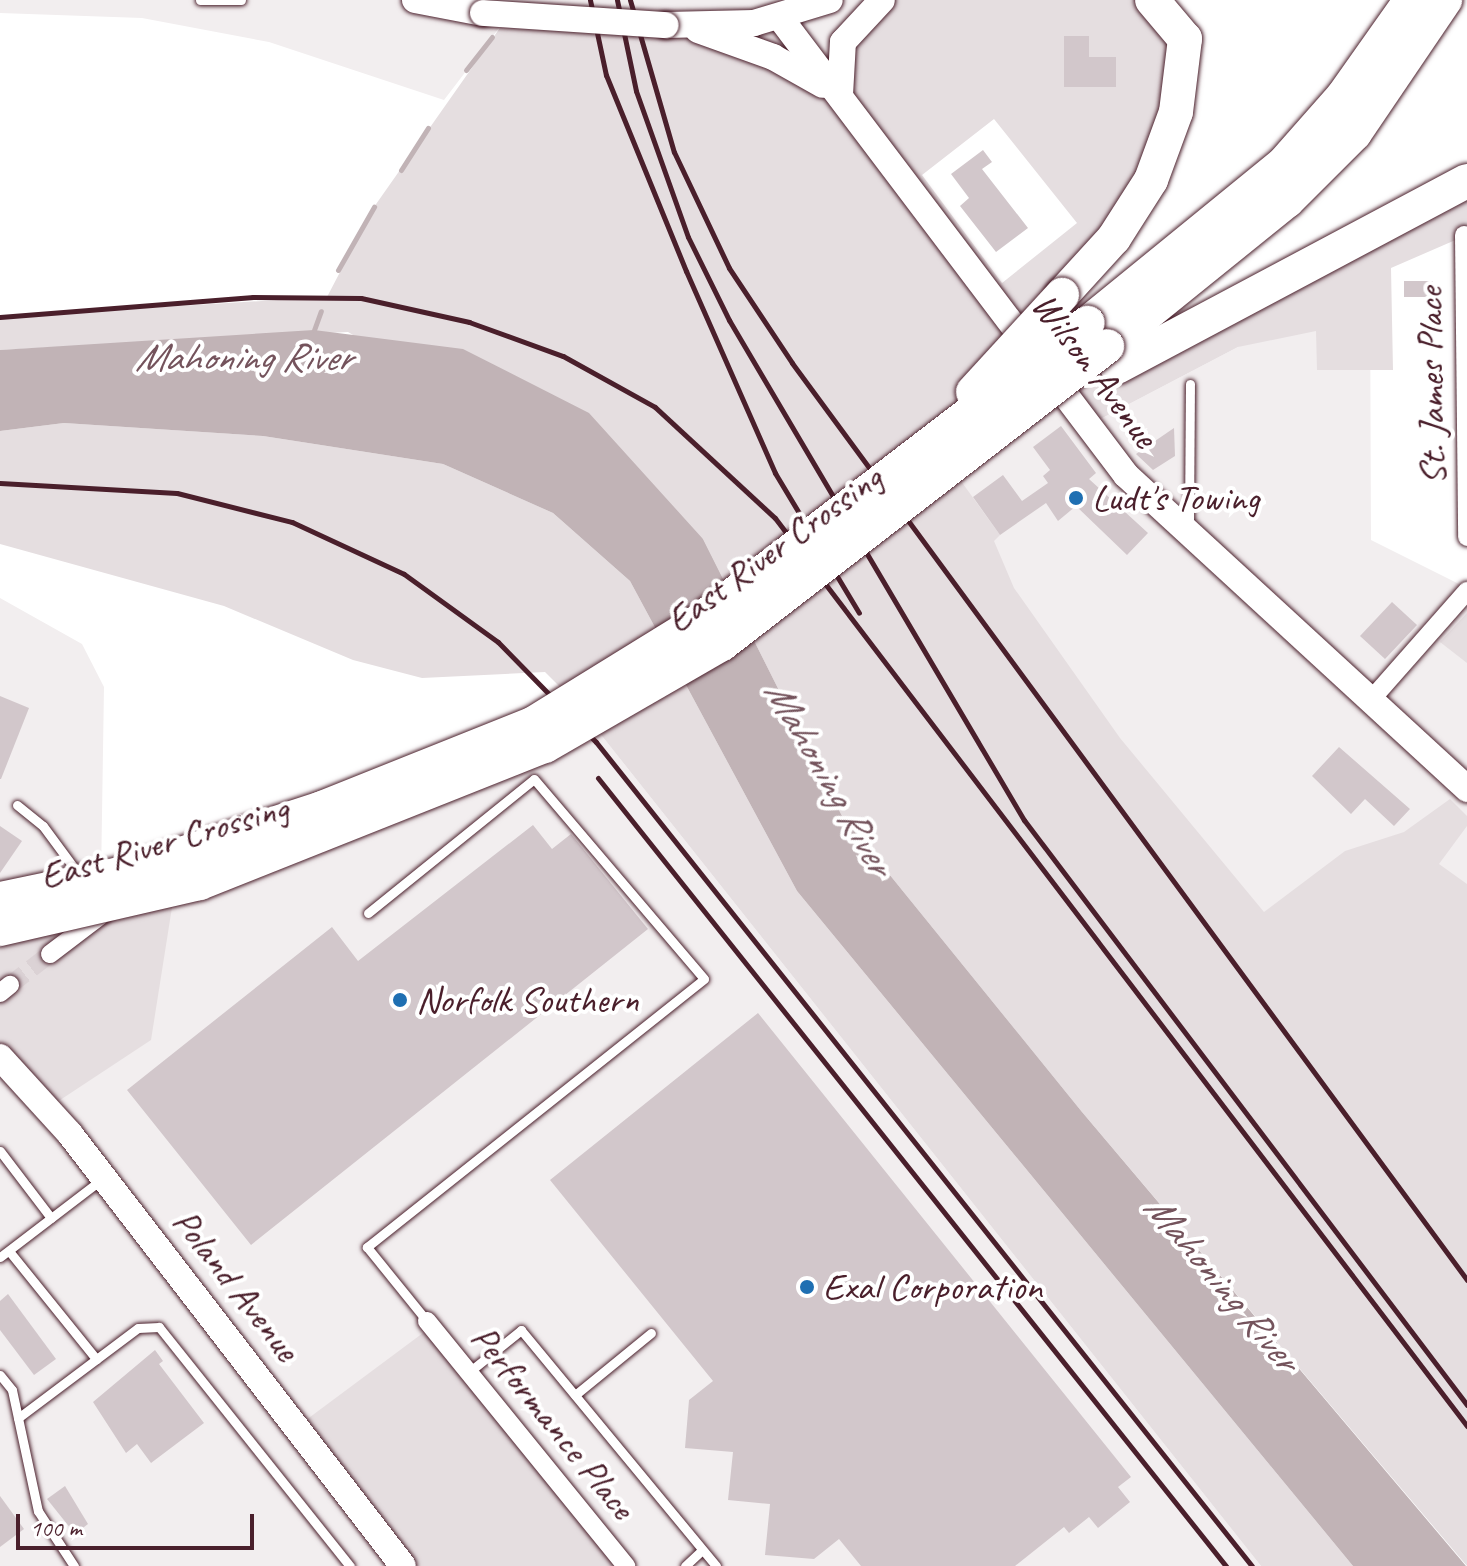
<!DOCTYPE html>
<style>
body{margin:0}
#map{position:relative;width:1467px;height:1566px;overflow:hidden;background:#fff;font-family:Caveat,sans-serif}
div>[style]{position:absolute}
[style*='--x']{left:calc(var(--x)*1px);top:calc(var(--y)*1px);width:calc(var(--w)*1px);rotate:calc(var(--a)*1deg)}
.built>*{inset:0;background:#f2eeef}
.green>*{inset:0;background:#e5dee0}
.water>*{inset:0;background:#c1b3b6}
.stream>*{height:5px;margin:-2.5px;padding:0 2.5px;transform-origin:2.5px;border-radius:2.5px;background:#c1b3b6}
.building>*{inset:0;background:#d2c7cb}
.minor-tunnel>*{height:18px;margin-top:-9px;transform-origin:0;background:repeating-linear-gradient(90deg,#dbd2d5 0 18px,transparent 0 27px)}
.roads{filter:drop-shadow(0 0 2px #4a1f2b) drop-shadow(0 0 2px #4a1f2b)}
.service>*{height:9px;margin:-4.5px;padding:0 4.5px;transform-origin:4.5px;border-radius:4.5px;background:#fff}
.minor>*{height:18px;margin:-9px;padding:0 9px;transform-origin:9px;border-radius:9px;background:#fff}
.secondary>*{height:26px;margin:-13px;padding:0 13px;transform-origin:13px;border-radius:13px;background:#fff}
.motorway>*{height:34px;margin:-17px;padding:0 17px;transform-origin:17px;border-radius:17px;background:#fff}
.rail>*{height:5px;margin:-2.5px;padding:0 2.5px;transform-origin:2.5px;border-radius:2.5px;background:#4a1f2b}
.bridges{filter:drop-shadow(0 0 2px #4a1f2b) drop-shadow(0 0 2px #4a1f2b)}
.secondary-bridge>*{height:26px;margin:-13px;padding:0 13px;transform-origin:13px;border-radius:13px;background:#fff}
.motorway-bridge>*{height:34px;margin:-17px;padding:0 17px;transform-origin:17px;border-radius:17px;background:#fff}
.dots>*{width:22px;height:22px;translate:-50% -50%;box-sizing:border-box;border:4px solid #fff;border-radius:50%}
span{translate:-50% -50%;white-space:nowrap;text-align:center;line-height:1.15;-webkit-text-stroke:8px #fff;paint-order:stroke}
.street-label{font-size:38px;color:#4a1f2b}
.poi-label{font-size:38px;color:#4a1f2b}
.left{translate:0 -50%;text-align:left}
.water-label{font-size:40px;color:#74535c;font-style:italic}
.scale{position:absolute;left:16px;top:1514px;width:238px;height:36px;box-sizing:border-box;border:4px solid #4a1f2b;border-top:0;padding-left:10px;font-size:24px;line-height:28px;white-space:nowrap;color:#4a1f2b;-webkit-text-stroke:6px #fff;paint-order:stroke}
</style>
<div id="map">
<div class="built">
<i style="clip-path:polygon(0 0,882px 0,840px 95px,509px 15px,444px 100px,269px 42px,142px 18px,0 13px)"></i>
<i style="clip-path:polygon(1370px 278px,1371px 540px,1467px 588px,1467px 969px,1251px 987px,902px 510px,1058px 385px,1089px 425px)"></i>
<i style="clip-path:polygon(0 598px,82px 644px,104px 687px,101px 878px,0 894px)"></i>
<i style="clip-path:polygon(575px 702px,1261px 1566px,0 1566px,0 1057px,176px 882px)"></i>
</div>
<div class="green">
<i style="clip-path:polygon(evenodd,882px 0,1152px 0,1168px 15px,1165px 146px,1022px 338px,1071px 395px,1167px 336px,1467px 181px,1467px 235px,1391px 268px,1393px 370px,1317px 370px,1316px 331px,1238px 347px,1089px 425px,1071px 396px,953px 470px,1000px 535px,994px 541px,1014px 588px,1120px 738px,1264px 912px,1345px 851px,1404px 832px,1450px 799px,1467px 816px,1467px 826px,1439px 864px,1467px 884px,1467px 1566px,1082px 1112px,842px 816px,703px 539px,348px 332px,0 350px,0 317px,327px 297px,374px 207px,509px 15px,781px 19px,839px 94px,840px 54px,882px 0,1064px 36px,1089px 36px,1089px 57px,1115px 58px,1115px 87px,1064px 87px,1064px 36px,882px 0,994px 119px,1077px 223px,1002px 283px,922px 175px,994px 119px)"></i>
<i style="clip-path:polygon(64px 423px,263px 436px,443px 464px,553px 513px,630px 581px,797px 891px,1353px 1566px,1261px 1566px,575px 702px,545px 672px,422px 678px,353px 660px,224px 606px,0 544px,0 431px)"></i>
<i style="clip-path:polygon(1467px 613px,1467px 663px,1440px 642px)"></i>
<i style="clip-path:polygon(176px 882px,151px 1040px,48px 1108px,0 1057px,0 899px)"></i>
<i style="clip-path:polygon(431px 1327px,626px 1566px,403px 1566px,298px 1426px)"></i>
</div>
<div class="water">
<i style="clip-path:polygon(314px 330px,463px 349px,589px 413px,703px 539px,842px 816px,1082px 1112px,1466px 1566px,1353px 1566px,797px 891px,630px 581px,553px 513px,443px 464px,263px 436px,64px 423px,0 431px,0 350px)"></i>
</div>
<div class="stream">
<i style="--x:466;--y:70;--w:42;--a:-51.8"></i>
<i style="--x:401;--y:170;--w:50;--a:-57.3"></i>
<i style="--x:338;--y:270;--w:73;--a:-60.3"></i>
<i style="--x:314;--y:330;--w:20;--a:-70"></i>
</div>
<div class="building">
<i style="clip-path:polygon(1064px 36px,1089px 36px,1089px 57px,1116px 57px,1116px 87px,1064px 87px)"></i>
<i style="clip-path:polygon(983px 150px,992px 162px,982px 169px,1028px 228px,996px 252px,960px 206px,969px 198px,951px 174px)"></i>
<i style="clip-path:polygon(1404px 281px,1433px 281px,1433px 297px,1404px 297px)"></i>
<i style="clip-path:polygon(1061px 426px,1096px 473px,1089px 479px,1148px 533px,1127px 555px,1076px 506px,1058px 521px,1046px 503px,1000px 535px,973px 497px,1003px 475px,1022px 501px,1048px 483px,1043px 476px,1050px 470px,1033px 447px)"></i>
<i style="clip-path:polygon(1174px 428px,1175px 456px,1153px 470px,1136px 454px)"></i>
<i style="clip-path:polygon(1392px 602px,1417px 625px,1385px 659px,1360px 636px)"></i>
<i style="clip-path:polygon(0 696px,29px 708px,1px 779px,0 779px)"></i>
<i style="clip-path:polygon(1339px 747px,1410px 809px,1394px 826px,1365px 799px,1351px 814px,1312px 776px)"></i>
<i style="clip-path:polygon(533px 825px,552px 849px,571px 834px,648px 929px,251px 1245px,127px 1090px,332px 927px,358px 961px)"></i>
<i style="clip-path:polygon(0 826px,22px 841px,0 873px)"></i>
<i style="clip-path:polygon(758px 1013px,1131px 1477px,1118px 1487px,1130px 1502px,1098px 1528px,1089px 1517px,1069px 1533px,1064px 1527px,1015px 1566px,861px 1566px,839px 1539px,814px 1559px,765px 1555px,770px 1504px,728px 1500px,733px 1452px,685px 1448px,689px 1400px,713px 1381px,550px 1180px)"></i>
<i style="clip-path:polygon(8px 1294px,56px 1359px,34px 1375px,0 1330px,0 1301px)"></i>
<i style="clip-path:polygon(155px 1350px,163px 1361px,159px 1364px,204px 1423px,151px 1463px,137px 1444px,126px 1453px,93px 1402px)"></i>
<i style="clip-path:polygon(65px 1486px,88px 1524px,75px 1534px,47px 1499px)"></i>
<i style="clip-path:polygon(0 1496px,24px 1529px,0 1547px)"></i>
</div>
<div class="minor-tunnel">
<i style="--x:10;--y:985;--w:51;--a:-37.8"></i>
</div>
<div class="roads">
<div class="service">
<i style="--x:200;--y:0;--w:41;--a:0"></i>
<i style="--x:1189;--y:524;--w:140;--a:-89.6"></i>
<i style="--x:17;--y:805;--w:33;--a:39"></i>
<i style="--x:43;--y:826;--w:62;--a:53.5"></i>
<i style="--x:368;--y:913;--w:213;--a:-38.9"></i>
<i style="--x:534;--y:779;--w:262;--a:49.6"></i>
<i style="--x:704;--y:979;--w:431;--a:141.5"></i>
<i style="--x:367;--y:1247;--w:95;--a:51"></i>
<i style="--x:0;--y:1151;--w:84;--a:52.7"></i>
<i style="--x:9;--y:1251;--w:139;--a:51.1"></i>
<i style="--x:0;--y:1257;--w:128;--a:-37.4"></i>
<i style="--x:469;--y:1372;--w:67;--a:-38.9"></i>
<i style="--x:521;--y:1330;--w:306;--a:50.4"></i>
<i style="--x:0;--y:1375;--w:19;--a:51"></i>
<i style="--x:12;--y:1390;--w:124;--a:77.9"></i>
<i style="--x:38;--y:1511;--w:66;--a:56.8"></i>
<i style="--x:575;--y:1395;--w:98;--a:-39.2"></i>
<i style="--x:18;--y:1418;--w:150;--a:-36.9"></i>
<i style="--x:138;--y:1328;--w:21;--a:-3"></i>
<i style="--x:159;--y:1327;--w:306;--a:51.4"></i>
<i style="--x:685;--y:1566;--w:23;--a:-43"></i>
</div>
<div class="minor">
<i style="--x:1464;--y:235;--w:302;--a:89.4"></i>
<i style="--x:1370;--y:701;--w:147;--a:-48.6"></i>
<i style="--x:50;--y:954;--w:68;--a:-37.2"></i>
<i style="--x:0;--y:993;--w:13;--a:-39"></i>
<i style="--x:427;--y:1321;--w:316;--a:50.9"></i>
</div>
<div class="secondary">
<i style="--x:415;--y:0;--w:69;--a:10.8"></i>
<i style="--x:781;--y:19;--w:572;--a:52.89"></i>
<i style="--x:1126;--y:475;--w:464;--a:42.6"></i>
<i style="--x:666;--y:25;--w:88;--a:-1.3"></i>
<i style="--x:754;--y:23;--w:79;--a:-16.8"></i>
<i style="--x:698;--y:30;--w:80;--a:19.8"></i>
<i style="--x:773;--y:57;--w:57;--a:29.2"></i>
<i style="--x:840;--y:95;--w:53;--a:-86.8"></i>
<i style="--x:843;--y:42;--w:57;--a:-47.1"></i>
<i style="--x:0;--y:1057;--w:104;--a:47.7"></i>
<i style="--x:70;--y:1134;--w:545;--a:52.37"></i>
</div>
<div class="motorway">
<i style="--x:1062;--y:295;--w:77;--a:-47.6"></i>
<i style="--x:1114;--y:238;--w:69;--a:-57.5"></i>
<i style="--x:1151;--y:180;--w:72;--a:-69.8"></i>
<i style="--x:1176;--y:112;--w:74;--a:-83"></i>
<i style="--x:1185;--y:39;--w:51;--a:-130.2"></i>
<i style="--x:1088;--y:323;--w:253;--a:-39.2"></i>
<i style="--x:1284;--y:163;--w:89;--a:-48.6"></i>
<i style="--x:1343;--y:96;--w:118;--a:-54.7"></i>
<i style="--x:1107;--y:346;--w:231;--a:-38.9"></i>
<i style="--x:1287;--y:201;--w:96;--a:-45"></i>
<i style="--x:1355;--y:133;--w:161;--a:-55.9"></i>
<i style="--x:1117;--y:367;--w:396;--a:-28"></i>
</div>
</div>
<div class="rail">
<i style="--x:590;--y:0;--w:77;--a:78"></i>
<i style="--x:606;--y:75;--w:212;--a:67.8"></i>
<i style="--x:686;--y:271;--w:221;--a:66.2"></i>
<i style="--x:775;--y:473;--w:163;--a:59"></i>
<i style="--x:617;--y:0;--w:93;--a:78.2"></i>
<i style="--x:636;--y:91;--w:155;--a:70.4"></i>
<i style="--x:688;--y:237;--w:93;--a:63.7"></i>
<i style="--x:729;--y:320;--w:581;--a:59.46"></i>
<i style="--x:1024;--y:820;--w:734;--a:52.86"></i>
<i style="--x:630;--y:0;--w:158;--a:73.9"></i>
<i style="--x:674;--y:152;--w:128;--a:64.6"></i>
<i style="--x:729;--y:268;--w:114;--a:56.4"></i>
<i style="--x:792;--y:363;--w:1139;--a:53.64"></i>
<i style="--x:0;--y:317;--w:254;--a:-4.5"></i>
<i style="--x:253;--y:297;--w:108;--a:0.5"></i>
<i style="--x:361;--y:298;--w:111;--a:12.5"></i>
<i style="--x:469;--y:322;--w:100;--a:19.9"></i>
<i style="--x:563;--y:356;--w:105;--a:29"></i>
<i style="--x:655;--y:407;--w:163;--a:42.8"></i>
<i style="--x:775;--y:518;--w:1142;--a:52.69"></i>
<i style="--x:0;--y:483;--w:177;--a:3.2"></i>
<i style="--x:177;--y:493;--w:119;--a:14.2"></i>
<i style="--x:292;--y:522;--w:123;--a:24.9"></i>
<i style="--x:404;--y:574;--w:116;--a:35.9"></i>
<i style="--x:498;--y:642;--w:140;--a:45.6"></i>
<i style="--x:596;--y:742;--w:1053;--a:51.48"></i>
<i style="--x:598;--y:778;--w:1008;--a:51.45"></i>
</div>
<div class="bridges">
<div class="secondary-bridge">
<i style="--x:483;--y:13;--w:183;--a:3.8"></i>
</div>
<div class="motorway-bridge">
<i style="--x:973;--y:392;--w:132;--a:-47.5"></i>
<i style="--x:0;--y:899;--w:123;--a:-11.8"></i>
<i style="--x:120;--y:874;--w:213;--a:-18.1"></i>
<i style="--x:322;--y:808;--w:228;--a:-21.8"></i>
<i style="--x:534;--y:723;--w:194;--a:-31.7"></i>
<i style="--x:699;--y:621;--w:490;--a:-37.5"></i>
<i style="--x:0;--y:929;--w:205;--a:-13"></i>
<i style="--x:200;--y:883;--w:371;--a:-21.7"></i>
<i style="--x:545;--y:746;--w:204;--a:-30"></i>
<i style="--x:722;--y:644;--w:487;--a:-37.7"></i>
</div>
</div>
<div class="dots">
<i style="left:1076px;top:498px;background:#1f6fb2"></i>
<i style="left:400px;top:1000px;background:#1f6fb2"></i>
<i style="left:807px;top:1287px;background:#1f6fb2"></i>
</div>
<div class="street-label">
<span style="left:1095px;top:370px;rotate:53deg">Wilson Avenue</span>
<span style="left:1431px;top:386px;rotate:-91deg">St. James Place</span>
<span style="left:774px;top:549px;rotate:-36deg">East River Crossing</span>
<span style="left:164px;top:842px;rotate:-16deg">East River Crossing</span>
<span style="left:236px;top:1285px;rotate:52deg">Poland Avenue</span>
<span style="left:553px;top:1422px;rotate:51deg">Performance Place</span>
</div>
<div class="poi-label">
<span class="left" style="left:1092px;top:498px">Ludt's Towing</span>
<span class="left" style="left:416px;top:1000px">Norfolk Southern</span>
<span class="left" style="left:823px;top:1287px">Exal Corporation</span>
</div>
<div class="water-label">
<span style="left:243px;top:357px">Mahoning River</span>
<span style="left:829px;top:777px;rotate:60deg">Mahoning River</span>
<span style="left:1222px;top:1282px;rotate:50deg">Mahoning River</span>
</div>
<div class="scale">100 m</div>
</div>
